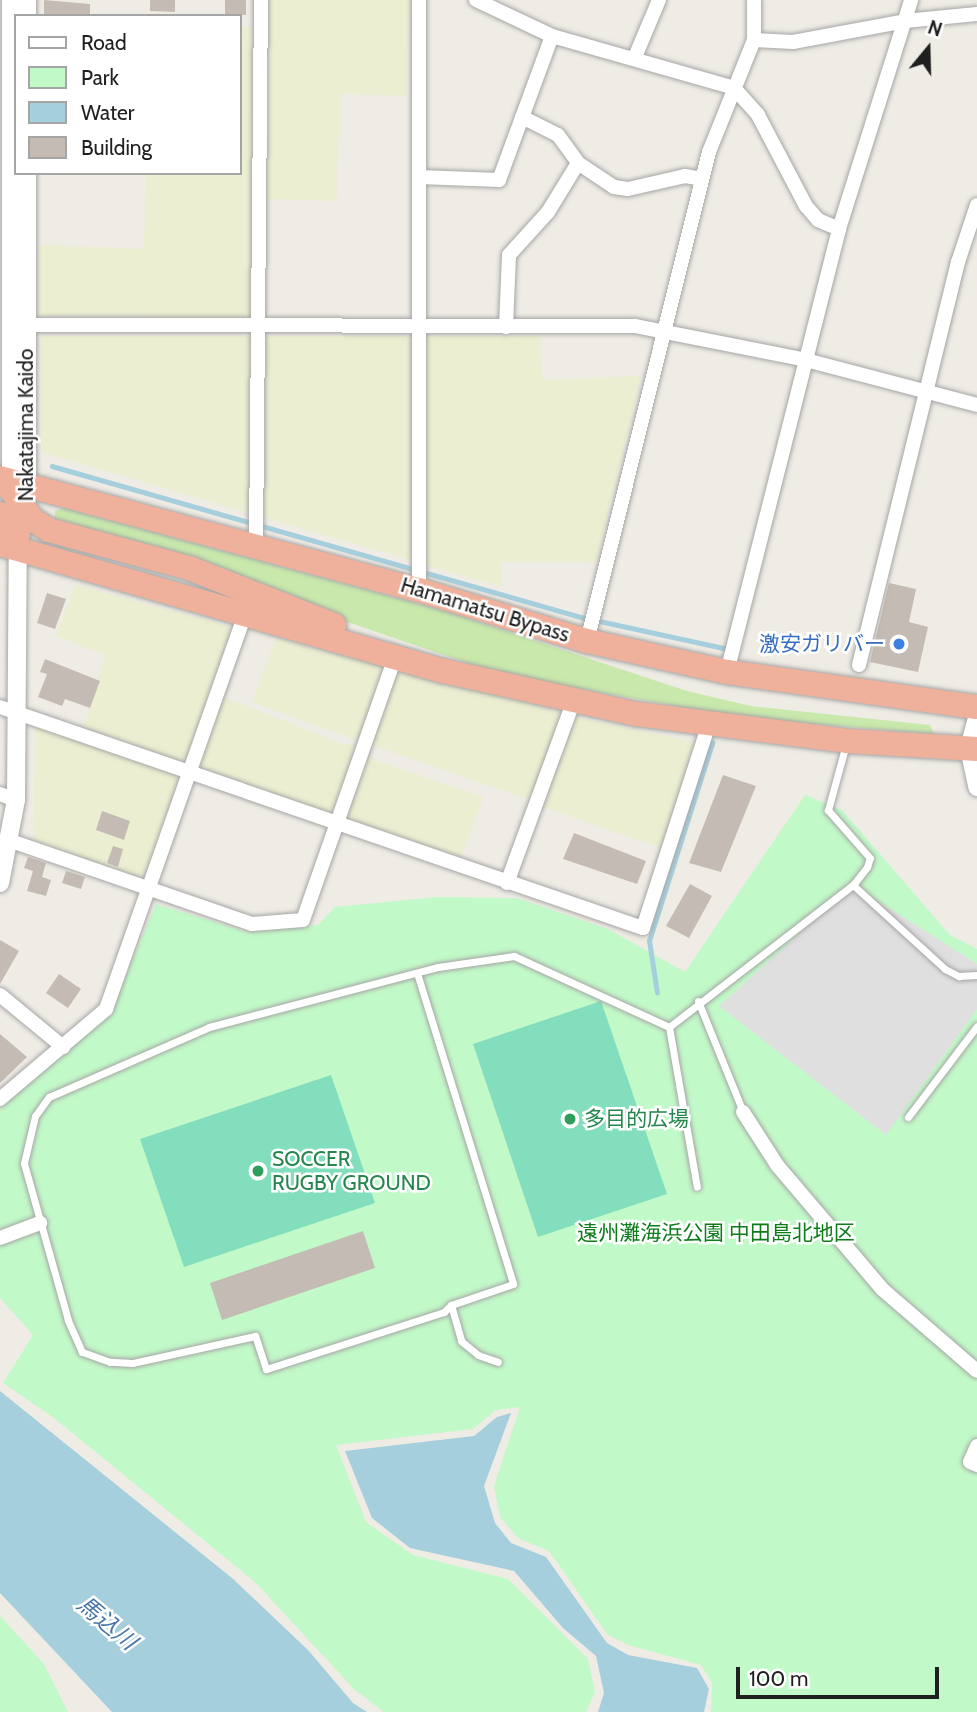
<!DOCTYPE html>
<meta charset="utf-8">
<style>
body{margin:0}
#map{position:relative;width:977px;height:1712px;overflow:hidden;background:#efece5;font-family:Cabin,"Noto Sans JP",sans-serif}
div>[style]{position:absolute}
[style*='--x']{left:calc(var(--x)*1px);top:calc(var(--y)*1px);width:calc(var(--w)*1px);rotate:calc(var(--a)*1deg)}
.farmland>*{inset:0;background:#ebeed0}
.grass>*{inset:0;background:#c8e9ab}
.park>*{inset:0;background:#c2f9c8}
.pitch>*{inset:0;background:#83debd}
.parking>*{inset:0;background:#dfdfdf}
.water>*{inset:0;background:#a6cfdd}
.stream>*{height:4.5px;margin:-2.25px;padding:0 2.25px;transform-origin:2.25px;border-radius:2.25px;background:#a6cfdd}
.building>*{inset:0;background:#c4bcb4}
.roads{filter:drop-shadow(0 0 2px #a6a6a6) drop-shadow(0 0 2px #a6a6a6)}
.service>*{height:7px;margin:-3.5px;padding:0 3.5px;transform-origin:3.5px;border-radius:3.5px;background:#fff}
.minor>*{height:14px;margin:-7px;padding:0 7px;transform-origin:7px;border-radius:7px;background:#fff}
.tertiary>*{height:18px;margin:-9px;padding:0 9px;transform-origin:9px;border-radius:9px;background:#fff}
.trunk>*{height:24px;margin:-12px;padding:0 12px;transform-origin:12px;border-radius:12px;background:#f0b19c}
.dots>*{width:19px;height:19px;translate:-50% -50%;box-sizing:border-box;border:4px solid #fff;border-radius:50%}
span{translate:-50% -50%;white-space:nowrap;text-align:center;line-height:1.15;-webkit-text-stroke:5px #fff;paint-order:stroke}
.street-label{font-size:21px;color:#1f1f1f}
.shop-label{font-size:21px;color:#366cbe}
.right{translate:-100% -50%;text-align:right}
.leisure-label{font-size:21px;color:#27864d}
.left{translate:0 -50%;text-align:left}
.park-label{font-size:21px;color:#0c7d19}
.water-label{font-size:23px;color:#4875a6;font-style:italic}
.legend{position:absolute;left:14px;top:14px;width:228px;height:161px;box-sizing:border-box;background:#fff;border:2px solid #a5a5a5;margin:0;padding:9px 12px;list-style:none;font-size:21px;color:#1f1f1f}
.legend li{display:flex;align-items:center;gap:14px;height:35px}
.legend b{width:35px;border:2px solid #a5a5a5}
.north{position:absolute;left:893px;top:14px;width:70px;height:70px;-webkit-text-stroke:5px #fff;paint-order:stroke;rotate:19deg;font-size:19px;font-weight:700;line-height:28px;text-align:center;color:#1f1f1f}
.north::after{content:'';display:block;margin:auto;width:24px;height:32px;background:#1f1f1f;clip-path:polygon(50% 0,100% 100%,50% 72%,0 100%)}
.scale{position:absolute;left:736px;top:1667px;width:203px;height:32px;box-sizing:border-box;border:4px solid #1f1f1f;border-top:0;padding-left:9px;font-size:21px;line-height:24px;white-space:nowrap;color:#1f1f1f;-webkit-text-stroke:5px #fff;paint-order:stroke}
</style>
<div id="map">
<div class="farmland">
<i style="clip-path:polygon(269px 0,409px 0,406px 96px,340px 94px,337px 201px,268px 199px)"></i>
<i style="clip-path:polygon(240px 26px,252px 27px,251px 319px,38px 315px,39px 245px,144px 249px,146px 173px,240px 173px)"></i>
<i style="clip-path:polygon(42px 336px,539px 336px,543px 380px,641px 376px,596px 562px,502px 562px,502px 587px,41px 452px)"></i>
<i style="clip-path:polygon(75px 585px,232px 627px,188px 757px,179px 761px,84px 726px,105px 655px,56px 636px)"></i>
<i style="clip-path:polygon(276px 638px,569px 714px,537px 802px,366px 743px,361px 755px,484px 797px,460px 861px,198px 767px,223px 697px,346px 745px,364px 743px,252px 702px)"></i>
<i style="clip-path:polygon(575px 717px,703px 744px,668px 850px,542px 807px)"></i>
<i style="clip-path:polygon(39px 726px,172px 773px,178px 780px,144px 874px,136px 877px,33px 840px,35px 727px)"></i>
</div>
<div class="grass">
<i style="clip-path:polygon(63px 508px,445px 611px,687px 691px,751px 706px,930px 725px,934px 734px,742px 718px,542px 682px,470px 664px,55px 522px,55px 511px)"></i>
</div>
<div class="park">
<i style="clip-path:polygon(805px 795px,842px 810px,950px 935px,977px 949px,977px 1712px,711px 1712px,712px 1683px,701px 1665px,628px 1645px,607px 1634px,549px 1551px,518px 1538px,500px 1517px,494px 1486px,520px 1407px,496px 1410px,473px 1429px,336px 1445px,366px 1522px,413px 1555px,508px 1579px,588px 1659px,595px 1692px,586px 1712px,384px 1712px,354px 1689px,255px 1582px,54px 1418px,3px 1383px,33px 1335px,0 1298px,0 1108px,111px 1011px,156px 904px,247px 932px,318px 925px,335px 907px,437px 897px,517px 898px,608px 929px,685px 972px)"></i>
<i style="clip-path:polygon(0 1616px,44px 1664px,68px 1712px,0 1712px)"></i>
</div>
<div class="pitch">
<i style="clip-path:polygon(601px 1001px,667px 1194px,538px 1237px,473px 1044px)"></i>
<i style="clip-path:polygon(331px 1075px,375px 1203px,184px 1267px,140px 1139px)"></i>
</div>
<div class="parking">
<i style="clip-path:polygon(853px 885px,977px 964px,977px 1009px,886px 1135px,719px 1006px)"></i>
</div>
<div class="water">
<i style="clip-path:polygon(0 1391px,232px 1578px,308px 1650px,353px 1703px,367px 1712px,112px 1712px,0 1593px)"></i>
<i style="clip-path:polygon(511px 1413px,484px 1486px,495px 1523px,511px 1543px,546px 1557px,607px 1643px,628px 1655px,697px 1668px,709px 1689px,704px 1712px,598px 1712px,604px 1693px,596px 1656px,563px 1628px,514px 1571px,410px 1548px,372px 1518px,345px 1451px,474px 1436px,497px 1417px)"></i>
</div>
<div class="stream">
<i style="--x:52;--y:466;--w:550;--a:15.93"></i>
<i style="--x:581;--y:617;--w:150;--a:12.3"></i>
<i style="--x:657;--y:993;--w:53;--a:-98.7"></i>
<i style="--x:649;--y:941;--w:208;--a:-72.3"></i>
</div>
<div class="building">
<i style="clip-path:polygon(44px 0,90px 4px,90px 16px,44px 16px)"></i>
<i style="clip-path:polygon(150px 0,175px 0,175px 12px,150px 11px)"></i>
<i style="clip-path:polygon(225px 0,246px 0,246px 15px,225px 14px)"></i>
<i style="clip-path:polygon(889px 583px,916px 589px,909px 622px,928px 627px,918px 672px,870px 662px)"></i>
<i style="clip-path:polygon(47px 593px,66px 599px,55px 629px,37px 623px)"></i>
<i style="clip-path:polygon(45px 659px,100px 681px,90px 708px,65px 699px,62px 706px,38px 697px,47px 674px,40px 672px)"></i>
<i style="clip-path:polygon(723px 775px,756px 786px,721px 872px,689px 863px)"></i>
<i style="clip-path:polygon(102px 811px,130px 821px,124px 840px,96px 830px)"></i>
<i style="clip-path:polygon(574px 833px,646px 861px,637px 884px,563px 859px)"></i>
<i style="clip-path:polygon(113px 846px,123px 849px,118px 867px,107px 863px)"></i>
<i style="clip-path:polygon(28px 857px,46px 863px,42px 877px,51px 880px,46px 896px,27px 891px,33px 871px,24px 868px)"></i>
<i style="clip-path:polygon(66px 871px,85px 877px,81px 889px,62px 883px)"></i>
<i style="clip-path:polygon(690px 884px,712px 896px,689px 938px,666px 926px)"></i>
<i style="clip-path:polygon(0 940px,19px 951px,0 984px)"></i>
<i style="clip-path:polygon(59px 974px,81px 989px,68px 1008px,46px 993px)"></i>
<i style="clip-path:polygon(0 1034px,27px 1057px,0 1083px)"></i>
<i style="clip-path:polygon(363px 1231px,375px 1268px,222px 1320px,210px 1283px)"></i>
</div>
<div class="roads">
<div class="service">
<i style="--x:853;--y:885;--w:125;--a:42.4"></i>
<i style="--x:945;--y:969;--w:16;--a:27"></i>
<i style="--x:959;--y:976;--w:18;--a:-3"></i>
<i style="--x:417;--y:973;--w:325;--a:72.8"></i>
<i style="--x:513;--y:1284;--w:65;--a:161.3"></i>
<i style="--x:451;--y:1305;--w:10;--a:135"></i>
<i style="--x:444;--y:1312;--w:187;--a:162.2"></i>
<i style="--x:266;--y:1369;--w:35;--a:-108"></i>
<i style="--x:255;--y:1336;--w:126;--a:167.6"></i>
<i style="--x:132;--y:1363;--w:22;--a:-177"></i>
<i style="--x:110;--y:1362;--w:30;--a:-160"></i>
<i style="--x:82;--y:1352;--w:35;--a:-114"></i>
<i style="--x:68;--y:1320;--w:163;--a:-105.7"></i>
<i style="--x:24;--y:1163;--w:48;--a:-76.8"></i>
<i style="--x:35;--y:1116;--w:24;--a:-54"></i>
<i style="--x:49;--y:1097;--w:175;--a:-23.6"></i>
<i style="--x:209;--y:1027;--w:237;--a:-14.7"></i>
<i style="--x:438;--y:967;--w:77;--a:-8.2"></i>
<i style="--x:514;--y:956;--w:170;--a:24.6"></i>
<i style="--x:698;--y:1001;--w:120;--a:67.9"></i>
<i style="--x:669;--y:1027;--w:232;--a:-37.7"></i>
<i style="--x:853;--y:885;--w:23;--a:-52"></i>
<i style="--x:867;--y:867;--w:9;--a:-72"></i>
<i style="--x:870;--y:858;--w:64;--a:-131.2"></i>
<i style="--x:828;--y:810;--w:68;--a:-74.7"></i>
<i style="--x:669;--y:1027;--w:162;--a:80.1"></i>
<i style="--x:908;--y:1117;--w:114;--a:-52.8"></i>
<i style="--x:451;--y:1305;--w:37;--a:74"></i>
<i style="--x:461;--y:1341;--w:22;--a:39"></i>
<i style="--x:478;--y:1355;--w:21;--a:19"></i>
</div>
<div class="minor">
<i style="--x:476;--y:0;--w:84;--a:25.3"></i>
<i style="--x:552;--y:36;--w:189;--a:15.9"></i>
<i style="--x:734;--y:88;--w:36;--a:48"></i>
<i style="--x:758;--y:115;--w:103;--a:62.2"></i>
<i style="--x:806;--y:206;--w:18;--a:49"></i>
<i style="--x:818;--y:220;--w:23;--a:23"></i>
<i style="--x:754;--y:40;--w:39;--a:3"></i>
<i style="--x:793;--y:42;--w:114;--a:-10.6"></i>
<i style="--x:905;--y:21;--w:72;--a:-5.6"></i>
<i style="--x:635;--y:57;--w:62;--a:-67.2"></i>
<i style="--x:522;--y:117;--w:40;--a:26.6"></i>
<i style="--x:558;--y:135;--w:34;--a:54"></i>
<i style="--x:578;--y:163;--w:43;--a:33.7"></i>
<i style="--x:614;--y:187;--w:14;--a:8"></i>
<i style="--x:628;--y:189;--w:58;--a:-12.8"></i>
<i style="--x:685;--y:176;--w:17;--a:10"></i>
<i style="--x:419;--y:177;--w:80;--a:2.1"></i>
<i style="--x:499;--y:180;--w:153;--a:-69.8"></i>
<i style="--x:18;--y:325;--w:617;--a:0.09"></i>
<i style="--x:635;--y:326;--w:174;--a:11.2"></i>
<i style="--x:806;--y:360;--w:177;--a:14.7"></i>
<i style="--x:506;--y:327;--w:72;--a:-87.6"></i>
<i style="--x:509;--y:255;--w:58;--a:-47.8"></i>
<i style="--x:548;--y:212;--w:57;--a:-58.5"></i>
<i style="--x:256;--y:546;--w:546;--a:-89.48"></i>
<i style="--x:419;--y:590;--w:590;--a:-90"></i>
<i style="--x:587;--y:641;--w:504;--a:-75.99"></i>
<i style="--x:709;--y:152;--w:121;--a:-68.1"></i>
<i style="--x:754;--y:40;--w:40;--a:-90"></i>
<i style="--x:859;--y:665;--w:415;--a:-76.2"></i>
<i style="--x:958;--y:262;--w:60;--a:-71.6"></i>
<i style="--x:727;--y:672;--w:457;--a:-75.8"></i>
<i style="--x:839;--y:229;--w:240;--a:-72.5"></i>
<i style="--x:0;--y:707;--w:680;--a:18.97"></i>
<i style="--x:643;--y:928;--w:214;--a:-72.1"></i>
<i style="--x:0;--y:794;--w:17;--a:21"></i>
<i style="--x:11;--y:841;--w:255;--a:19"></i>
<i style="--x:252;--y:924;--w:51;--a:-4.5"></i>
<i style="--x:303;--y:920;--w:279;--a:-70.7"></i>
<i style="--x:507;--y:883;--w:195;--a:-69.9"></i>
<i style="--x:0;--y:995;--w:82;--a:39.5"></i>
<i style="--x:0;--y:1099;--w:139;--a:-40.3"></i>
<i style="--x:106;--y:1009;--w:418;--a:-70.6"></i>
<i style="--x:743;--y:1112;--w:63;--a:57.3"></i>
<i style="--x:777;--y:1165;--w:162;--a:49.7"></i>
<i style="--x:882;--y:1289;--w:125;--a:40.8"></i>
<i style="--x:0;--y:1238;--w:43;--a:-20.6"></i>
<i style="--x:977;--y:1446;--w:17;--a:114"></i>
<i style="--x:970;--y:1462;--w:8;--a:23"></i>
</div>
<div class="tertiary">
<i style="--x:11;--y:0;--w:491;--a:90"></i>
<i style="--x:27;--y:16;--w:16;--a:-90"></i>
<i style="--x:27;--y:495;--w:322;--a:-90"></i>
<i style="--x:977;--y:718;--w:31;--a:105"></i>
<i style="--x:969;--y:748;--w:40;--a:78"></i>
<i style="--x:0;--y:883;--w:85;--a:-79.1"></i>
<i style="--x:16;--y:800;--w:261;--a:-89.6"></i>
</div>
<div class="trunk">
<i style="--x:0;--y:478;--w:434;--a:15"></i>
<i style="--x:419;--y:590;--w:176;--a:16.9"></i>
<i style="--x:587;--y:641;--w:143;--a:12.5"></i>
<i style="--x:727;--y:672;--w:252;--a:8"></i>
<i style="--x:11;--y:490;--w:37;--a:54"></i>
<i style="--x:33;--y:520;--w:19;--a:32"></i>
<i style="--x:49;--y:530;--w:145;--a:15.2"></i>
<i style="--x:189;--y:568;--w:156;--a:21.5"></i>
<i style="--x:0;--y:514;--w:27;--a:48"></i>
<i style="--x:0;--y:544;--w:462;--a:16"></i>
<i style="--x:444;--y:671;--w:198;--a:12.6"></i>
<i style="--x:637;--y:714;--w:212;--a:7.3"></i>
<i style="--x:847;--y:741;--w:130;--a:3.5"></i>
</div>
</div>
<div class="dots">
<i style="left:899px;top:644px;background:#3f7fe0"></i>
<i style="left:570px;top:1119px;background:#2e9e5b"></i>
<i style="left:258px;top:1171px;background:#2e9e5b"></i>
</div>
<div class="street-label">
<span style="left:26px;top:425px;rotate:-90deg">Nakatajima Kaido</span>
<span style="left:485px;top:610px;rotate:17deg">Hamamatsu Bypass</span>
</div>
<div class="shop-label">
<span class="right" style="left:885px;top:644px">激安ガリバー</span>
</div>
<div class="leisure-label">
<span class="left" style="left:584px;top:1119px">多目的広場</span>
<span class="left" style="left:272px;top:1171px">SOCCER<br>RUGBY GROUND</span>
</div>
<div class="park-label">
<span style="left:716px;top:1233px">遠州灘海浜公園 中田島北地区</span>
</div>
<div class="water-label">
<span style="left:107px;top:1623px;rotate:40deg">馬込川</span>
</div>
<ul class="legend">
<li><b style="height:9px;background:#fff"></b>Road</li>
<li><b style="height:19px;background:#c2f9c8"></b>Park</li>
<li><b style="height:19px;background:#a6cfdd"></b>Water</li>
<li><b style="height:19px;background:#c4bcb4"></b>Building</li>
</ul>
<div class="north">N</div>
<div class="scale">100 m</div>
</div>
